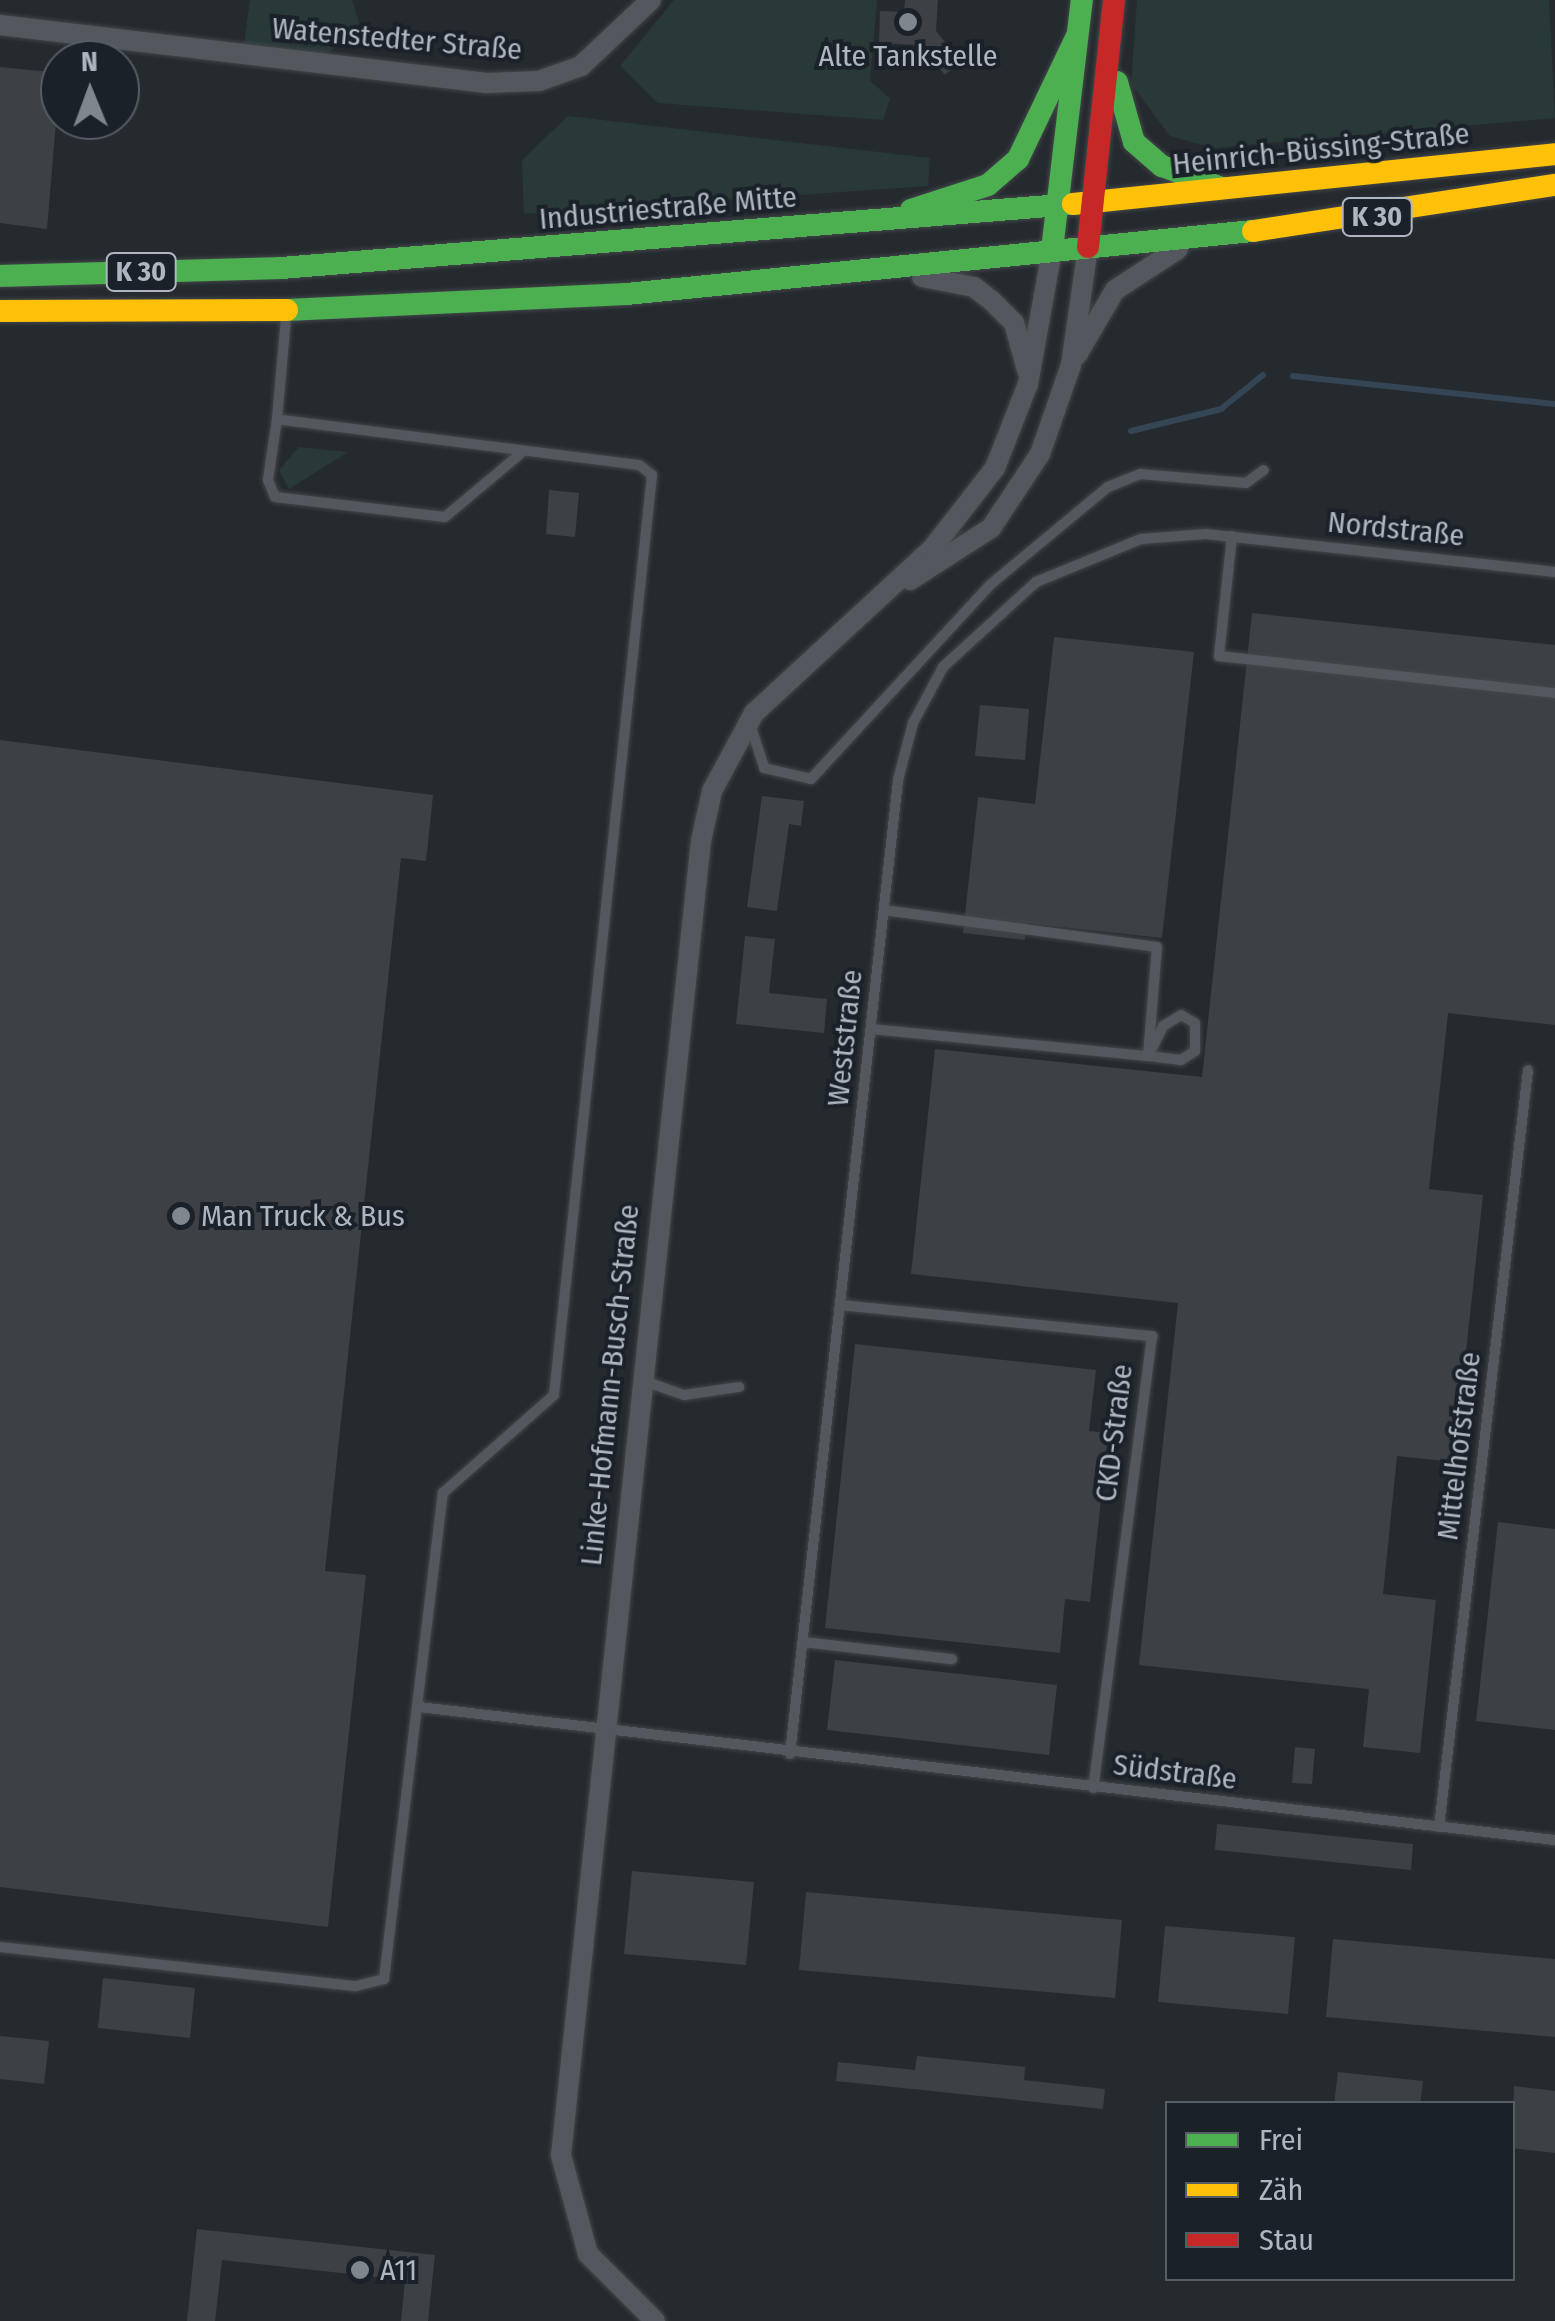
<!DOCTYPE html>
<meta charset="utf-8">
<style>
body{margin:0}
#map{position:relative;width:1555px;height:2321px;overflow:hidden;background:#252a2f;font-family:"Fira Sans Condensed",sans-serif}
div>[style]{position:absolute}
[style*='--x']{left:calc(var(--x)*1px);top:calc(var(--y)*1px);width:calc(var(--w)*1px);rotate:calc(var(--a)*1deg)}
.green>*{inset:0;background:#283938}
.stream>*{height:6px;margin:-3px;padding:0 3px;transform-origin:3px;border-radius:3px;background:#344655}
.building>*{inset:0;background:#3d4146}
.roads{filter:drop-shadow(0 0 2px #42464a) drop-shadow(0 0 2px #42464a)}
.lane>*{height:10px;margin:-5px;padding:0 5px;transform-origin:5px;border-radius:5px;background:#54585e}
.street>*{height:20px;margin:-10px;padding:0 10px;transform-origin:10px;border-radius:10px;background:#54585e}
.fast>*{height:22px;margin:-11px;padding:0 11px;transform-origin:11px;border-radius:11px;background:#4caf50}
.slow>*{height:22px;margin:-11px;padding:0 11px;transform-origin:11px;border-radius:11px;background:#ffc107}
.jam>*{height:22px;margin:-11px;padding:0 11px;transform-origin:11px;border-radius:11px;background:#c62828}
.dots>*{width:28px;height:28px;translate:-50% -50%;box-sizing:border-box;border:5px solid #1a2128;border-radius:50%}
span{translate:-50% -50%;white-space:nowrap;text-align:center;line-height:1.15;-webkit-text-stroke:8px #1a2128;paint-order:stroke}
.shield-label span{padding:2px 8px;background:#1a2128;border:2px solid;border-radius:8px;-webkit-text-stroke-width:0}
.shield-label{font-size:28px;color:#aeb7c1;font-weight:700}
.street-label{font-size:30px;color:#aeb7c1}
.poi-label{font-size:30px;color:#aeb7c1}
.left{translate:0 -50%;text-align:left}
.legend{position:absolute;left:1165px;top:2101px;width:350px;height:180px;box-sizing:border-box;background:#1a2128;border:2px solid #555d65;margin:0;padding:12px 18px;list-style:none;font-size:30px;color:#aeb7c1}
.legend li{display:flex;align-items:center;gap:20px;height:50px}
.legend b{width:50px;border:2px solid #555d65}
.north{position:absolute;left:40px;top:40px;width:100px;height:100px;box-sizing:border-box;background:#1a2128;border:2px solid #555d65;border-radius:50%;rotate:359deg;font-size:28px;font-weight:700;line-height:40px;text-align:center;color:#aeb7c1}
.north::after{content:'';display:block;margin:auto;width:35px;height:45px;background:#7e868e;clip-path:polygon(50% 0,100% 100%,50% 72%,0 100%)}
</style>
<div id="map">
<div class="green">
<i style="clip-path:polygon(250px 0,352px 0,359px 22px,327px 55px,244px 44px)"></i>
<i style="clip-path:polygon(674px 0,877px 0,870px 81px,890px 98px,883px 120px,658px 103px,620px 66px)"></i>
<i style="clip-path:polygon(1137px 0,1549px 0,1555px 118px,1213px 148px,1170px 136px,1131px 84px)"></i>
<i style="clip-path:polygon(568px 116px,930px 158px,928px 186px,524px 214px,522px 160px)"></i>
<i style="clip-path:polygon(299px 447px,348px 452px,289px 489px,279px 470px)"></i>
</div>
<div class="stream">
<i style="--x:1293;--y:376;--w:263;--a:6.1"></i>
<i style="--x:1131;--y:431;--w:93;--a:-13.7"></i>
<i style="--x:1221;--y:409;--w:54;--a:-39"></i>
</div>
<div class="building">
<i style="clip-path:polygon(905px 0,938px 0,936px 31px,961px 61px,945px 75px,920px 45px,879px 43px,880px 11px,904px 12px)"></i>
<i style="clip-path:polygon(0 67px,60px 73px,47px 229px,0 223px)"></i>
<i style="clip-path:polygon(549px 490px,579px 493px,575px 537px,546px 534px)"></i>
<i style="clip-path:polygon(1252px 613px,1555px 645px,1555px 1025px,1448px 1013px,1429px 1189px,1483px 1195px,1454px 1462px,1397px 1456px,1383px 1594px,1436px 1600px,1420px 1753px,1363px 1747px,1369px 1689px,1139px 1665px,1178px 1303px,911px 1274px,935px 1049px,1202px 1077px)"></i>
<i style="clip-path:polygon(1054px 637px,1194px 652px,1162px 938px,1026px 923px,1025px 940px,963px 933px,978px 797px,1035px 804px)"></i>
<i style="clip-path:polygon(980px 705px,1029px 709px,1025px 760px,975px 756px)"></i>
<i style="clip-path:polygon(0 740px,433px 795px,426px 861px,401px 858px,325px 1571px,366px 1575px,328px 1927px,0 1887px)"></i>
<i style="clip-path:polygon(762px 796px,804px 801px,801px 826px,789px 824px,777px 911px,747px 907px)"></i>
<i style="clip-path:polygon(745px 936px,775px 939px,769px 993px,827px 999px,824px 1033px,736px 1024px)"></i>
<i style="clip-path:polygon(855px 1344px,1096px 1370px,1089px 1431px,1108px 1433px,1090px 1602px,1065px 1599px,1060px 1653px,825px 1628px)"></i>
<i style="clip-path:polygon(1498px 1522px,1555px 1529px,1555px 1730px,1476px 1721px)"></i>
<i style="clip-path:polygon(835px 1660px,1057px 1685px,1049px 1755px,827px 1730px)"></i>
<i style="clip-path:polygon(1295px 1747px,1315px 1749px,1312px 1784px,1292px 1783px)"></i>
<i style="clip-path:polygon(1217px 1824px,1413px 1844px,1411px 1870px,1215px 1850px)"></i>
<i style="clip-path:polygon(632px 1871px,754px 1882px,746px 1965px,624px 1954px)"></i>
<i style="clip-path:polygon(806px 1892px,1122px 1920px,1115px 1998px,799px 1970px)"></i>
<i style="clip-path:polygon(1165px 1926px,1295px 1937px,1288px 2014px,1158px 2002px)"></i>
<i style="clip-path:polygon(1333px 1939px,1555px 1959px,1555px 2037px,1326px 2017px)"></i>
<i style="clip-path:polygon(103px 1978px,195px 1988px,190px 2038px,98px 2028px)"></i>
<i style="clip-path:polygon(0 2036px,49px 2041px,44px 2084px,0 2079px)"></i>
<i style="clip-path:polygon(917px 2056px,1025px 2067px,1024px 2080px,1105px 2089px,1103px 2109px,836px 2081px,838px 2062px,915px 2070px)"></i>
<i style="clip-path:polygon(1338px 2072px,1423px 2081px,1420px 2104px,1334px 2104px)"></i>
<i style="clip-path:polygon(1514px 2086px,1555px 2091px,1555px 2153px,1512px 2148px)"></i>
<i style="clip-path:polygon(197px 2229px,435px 2255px,428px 2321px,401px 2321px,405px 2280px,222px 2260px,215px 2321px,187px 2321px)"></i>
</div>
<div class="roads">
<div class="lane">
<i style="--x:277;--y:419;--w:62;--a:98.4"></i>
<i style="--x:268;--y:480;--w:18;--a:68"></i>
<i style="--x:275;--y:497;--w:171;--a:6.7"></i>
<i style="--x:445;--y:517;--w:98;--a:-40"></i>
<i style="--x:1232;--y:536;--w:121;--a:96.2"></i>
<i style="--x:1219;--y:656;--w:338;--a:6.3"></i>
<i style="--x:752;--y:730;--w:40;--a:72"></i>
<i style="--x:764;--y:768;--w:48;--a:13.2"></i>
<i style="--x:811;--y:779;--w:265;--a:-47.3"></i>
<i style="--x:991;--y:584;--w:152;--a:-39.7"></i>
<i style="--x:1108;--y:487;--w:35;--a:-22"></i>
<i style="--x:1140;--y:474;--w:106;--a:4.9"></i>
<i style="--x:1246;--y:483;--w:22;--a:-36"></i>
<i style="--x:1181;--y:1015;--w:16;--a:30"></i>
<i style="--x:1195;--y:1023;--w:28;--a:90"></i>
<i style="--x:1195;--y:1051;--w:17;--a:147"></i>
<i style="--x:1181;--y:1060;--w:33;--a:-173"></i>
<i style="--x:1148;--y:1056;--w:34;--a:-63"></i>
<i style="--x:1163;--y:1026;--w:21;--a:-31"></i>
<i style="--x:871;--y:1029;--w:278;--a:5.6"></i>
<i style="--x:1148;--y:1056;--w:109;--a:-85.3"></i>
<i style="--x:1157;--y:947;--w:275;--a:-172.3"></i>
<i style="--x:840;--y:1305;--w:314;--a:5.7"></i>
<i style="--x:1152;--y:1336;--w:456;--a:97.4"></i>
<i style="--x:644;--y:1381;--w:42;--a:19.3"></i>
<i style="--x:684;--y:1395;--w:56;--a:-8.3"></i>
<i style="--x:804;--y:1642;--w:149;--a:6.6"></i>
<i style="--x:419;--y:1707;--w:1144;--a:6.68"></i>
<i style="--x:790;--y:1754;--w:980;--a:-83.67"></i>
<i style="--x:898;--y:780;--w:59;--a:-75.3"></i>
<i style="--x:913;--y:723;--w:64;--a:-61.8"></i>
<i style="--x:943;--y:667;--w:126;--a:-42.4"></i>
<i style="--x:1036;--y:582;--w:113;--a:-22.3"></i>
<i style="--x:1141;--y:539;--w:65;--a:-4.4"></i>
<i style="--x:1206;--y:534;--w:351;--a:6.2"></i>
<i style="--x:1439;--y:1827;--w:762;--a:-83.29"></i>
<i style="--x:0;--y:1947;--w:358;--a:6.3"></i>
<i style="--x:356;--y:1986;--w:29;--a:-14"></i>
<i style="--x:384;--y:1979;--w:490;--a:-83.1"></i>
<i style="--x:443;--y:1493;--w:148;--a:-41.4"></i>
<i style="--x:554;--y:1395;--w:925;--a:-83.92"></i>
<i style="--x:652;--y:475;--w:16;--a:-142"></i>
<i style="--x:639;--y:465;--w:365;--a:-172.8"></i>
<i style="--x:277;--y:419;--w:100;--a:-84.9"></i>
</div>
<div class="street">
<i style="--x:0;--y:25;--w:490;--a:6.8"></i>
<i style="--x:487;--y:83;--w:52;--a:-2.2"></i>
<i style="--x:539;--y:81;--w:45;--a:-19.7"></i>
<i style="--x:581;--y:66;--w:96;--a:-43.3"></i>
<i style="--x:922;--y:277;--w:53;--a:10.9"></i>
<i style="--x:974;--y:287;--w:23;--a:38"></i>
<i style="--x:992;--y:301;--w:31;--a:45"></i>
<i style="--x:1014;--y:323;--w:49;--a:74.5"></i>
<i style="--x:1077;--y:355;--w:75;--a:-59.7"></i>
<i style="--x:1115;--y:290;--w:75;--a:-33.1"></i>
<i style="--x:910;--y:580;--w:96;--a:-32.7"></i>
<i style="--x:991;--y:528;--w:89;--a:-56.5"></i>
<i style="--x:1040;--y:454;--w:94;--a:-70.8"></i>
<i style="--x:1071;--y:365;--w:119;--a:-81.8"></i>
<i style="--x:655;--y:2321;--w:95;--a:-135"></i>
<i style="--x:588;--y:2254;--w:103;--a:-105.3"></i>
<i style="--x:561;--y:2155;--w:1321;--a:-83.92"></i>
<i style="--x:701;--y:841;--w:51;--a:-77.6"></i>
<i style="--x:712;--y:791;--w:89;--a:-61.7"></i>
<i style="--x:754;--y:713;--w:242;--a:-42.7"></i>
<i style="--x:932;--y:549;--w:103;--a:-52.1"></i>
<i style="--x:995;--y:468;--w:90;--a:-68.6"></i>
<i style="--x:1028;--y:384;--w:136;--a:-79.8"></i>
</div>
<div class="fast">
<i style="--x:1117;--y:82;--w:62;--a:74.2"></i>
<i style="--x:1134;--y:142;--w:37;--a:41"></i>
<i style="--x:1162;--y:166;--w:64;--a:20.1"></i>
<i style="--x:911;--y:210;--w:81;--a:-18"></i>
<i style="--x:988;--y:185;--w:40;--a:-41"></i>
<i style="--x:1018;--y:159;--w:136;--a:-64.4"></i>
<i style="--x:1052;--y:250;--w:252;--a:-83.2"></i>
<i style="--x:281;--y:268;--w:795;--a:-4.62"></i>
<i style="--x:0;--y:276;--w:281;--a:-1.6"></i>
<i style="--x:287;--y:310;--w:340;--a:-2.7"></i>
<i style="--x:627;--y:294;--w:629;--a:-5.75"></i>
</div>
<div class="slow">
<i style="--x:1073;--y:204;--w:485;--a:-5.9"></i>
<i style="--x:1253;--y:231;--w:305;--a:-8.7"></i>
<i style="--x:0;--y:311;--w:287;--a:-0.2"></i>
</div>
<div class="jam">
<i style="--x:1088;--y:247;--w:248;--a:-84"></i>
</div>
</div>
<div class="dots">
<i style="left:908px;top:22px;background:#7e868e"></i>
<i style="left:181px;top:1216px;background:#7e868e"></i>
<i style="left:360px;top:2270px;background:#7e868e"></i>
</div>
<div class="shield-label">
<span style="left:1377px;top:217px">K 30</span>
<span style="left:141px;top:272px">K 30</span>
</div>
<div class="street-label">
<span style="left:397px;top:39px;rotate:5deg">Watenstedter Straße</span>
<span style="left:1321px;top:149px;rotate:-6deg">Heinrich-Büssing-Straße</span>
<span style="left:668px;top:208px;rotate:-5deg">Industriestraße Mitte</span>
<span style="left:1396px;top:529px;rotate:6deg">Nordstraße</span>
<span style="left:845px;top:1038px;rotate:-84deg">Weststraße</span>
<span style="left:610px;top:1385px;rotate:-84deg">Linke-Hofmann-Busch-Straße</span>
<span style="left:1114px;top:1433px;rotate:-83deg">CKD-Straße</span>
<span style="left:1459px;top:1446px;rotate:-83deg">Mittelhofstraße</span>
<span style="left:1175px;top:1772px;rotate:7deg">Südstraße</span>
</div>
<div class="poi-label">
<span style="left:908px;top:56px">Alte Tankstelle</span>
<span class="left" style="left:201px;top:1216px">Man Truck &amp; Bus</span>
<span class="left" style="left:380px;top:2270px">A11</span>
</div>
<ul class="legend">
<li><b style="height:12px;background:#4caf50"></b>Frei</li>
<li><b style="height:12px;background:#ffc107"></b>Zäh</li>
<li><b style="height:12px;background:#c62828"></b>Stau</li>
</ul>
<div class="north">N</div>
</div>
